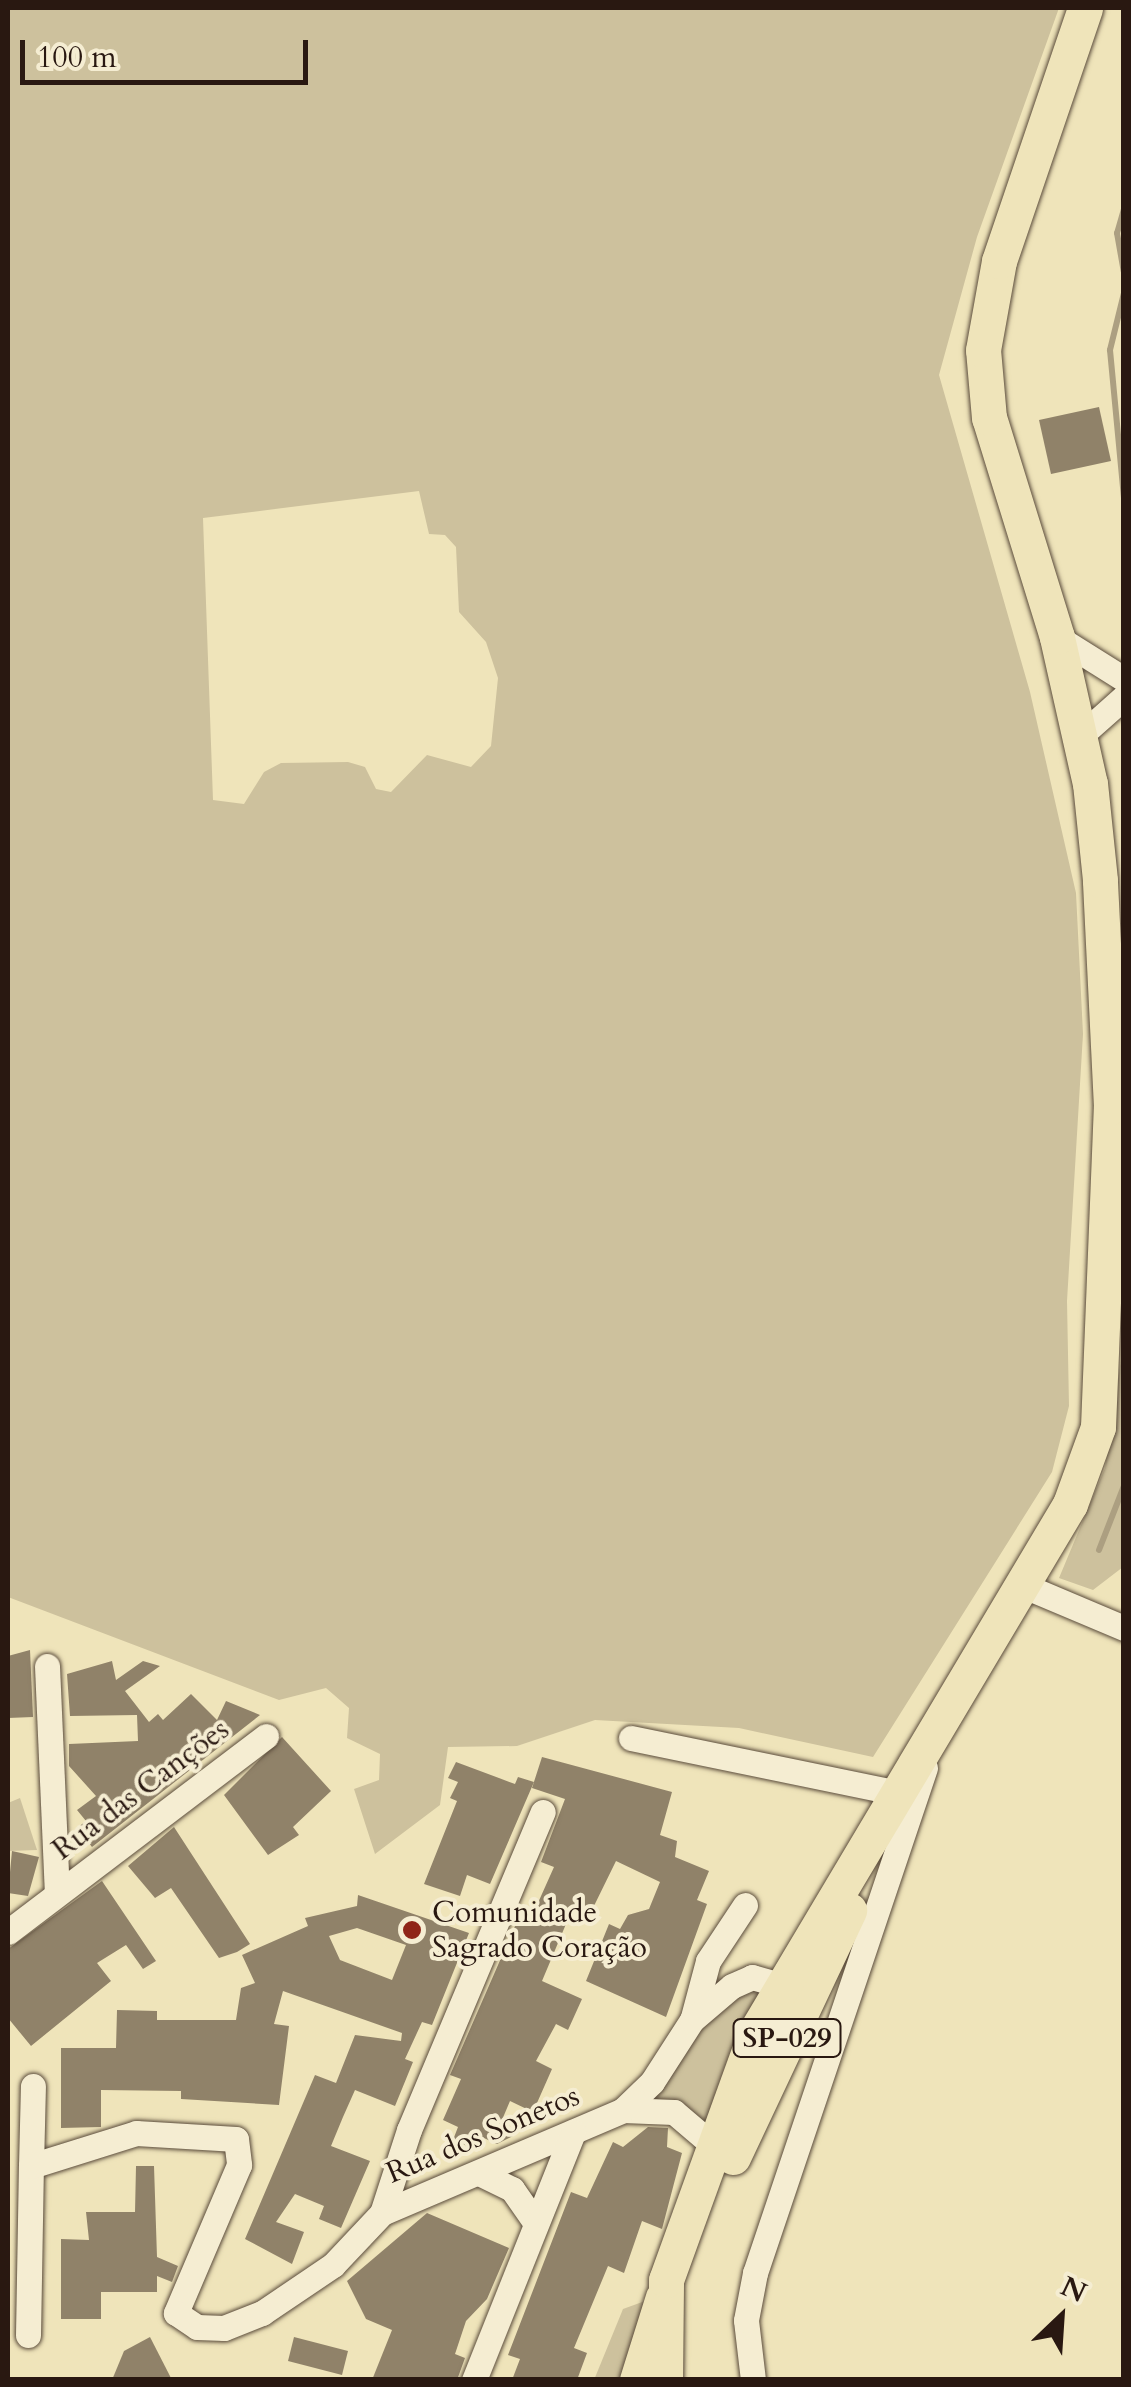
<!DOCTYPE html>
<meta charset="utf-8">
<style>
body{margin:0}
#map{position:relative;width:1131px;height:2387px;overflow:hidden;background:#efe4ba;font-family:Cardo,serif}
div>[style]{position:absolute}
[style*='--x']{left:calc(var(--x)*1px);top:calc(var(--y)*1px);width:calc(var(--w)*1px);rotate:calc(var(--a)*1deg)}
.green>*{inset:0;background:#cdc19d}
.stream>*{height:6px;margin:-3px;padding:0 3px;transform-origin:3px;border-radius:3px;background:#ac9f81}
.building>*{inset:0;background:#908269}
.roads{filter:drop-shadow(0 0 2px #5a4b3b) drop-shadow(0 0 2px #5a4b3b)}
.minor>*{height:25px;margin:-12.5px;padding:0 12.5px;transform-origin:12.5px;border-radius:12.5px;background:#f5edd2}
.major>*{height:30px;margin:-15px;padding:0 15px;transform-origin:15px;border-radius:15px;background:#efe4ba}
.highway>*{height:35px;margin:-17.5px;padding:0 17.5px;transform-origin:17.5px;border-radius:17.5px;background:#efe4ba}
.dots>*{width:28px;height:28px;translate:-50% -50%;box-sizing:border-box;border:5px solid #f5edd2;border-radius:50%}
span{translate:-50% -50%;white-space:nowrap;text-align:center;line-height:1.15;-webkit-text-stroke:8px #f5edd2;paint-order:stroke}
.shield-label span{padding:2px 8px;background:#f5edd2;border:2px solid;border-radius:8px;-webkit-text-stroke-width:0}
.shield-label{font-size:28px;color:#291811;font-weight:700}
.street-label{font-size:30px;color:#291811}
.poi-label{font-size:30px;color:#291811}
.left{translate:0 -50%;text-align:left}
.frame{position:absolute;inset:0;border:10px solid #291811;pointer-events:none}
.north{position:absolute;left:1011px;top:2267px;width:100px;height:100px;-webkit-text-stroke:8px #f5edd2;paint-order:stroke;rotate:25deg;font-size:28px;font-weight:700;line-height:40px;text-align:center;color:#291811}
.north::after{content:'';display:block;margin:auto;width:35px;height:45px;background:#291811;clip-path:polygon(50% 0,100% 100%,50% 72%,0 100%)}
.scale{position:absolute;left:20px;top:40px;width:288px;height:45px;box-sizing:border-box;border:5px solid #291811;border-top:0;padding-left:12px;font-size:30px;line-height:35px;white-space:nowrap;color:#291811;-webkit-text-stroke:8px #f5edd2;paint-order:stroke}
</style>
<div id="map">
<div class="green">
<i style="clip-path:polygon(evenodd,8px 8px,1059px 8px,977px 237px,939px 375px,1030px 692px,1076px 893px,1083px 1034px,1067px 1301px,1069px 1406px,1052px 1472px,873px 1757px,739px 1728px,595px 1720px,517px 1746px,448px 1747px,440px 1805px,375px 1854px,354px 1789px,379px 1780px,380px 1754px,347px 1738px,349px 1708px,326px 1688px,279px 1700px,8px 1597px,8px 8px,419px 491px,429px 534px,445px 535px,456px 547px,459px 612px,486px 642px,498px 678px,491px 746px,471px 767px,427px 755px,391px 792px,376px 789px,365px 767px,348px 762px,281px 763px,264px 772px,244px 804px,213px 800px,203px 518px,419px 491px)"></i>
<i style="clip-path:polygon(1123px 1346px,1123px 1567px,1093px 1590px,1059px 1578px,1105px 1468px)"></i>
<i style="clip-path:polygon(20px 1798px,37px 1850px,8px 1851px,8px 1803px)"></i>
<i style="clip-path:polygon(780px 1985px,714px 2146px,649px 2107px,652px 2082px,732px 1986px)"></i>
<i style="clip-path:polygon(645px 2301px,627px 2379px,594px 2380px,623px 2309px)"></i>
</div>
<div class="stream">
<i style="--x:1124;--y:209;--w:25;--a:106"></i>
<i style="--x:1117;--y:233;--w:39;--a:80"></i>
<i style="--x:1124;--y:293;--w:59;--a:103.8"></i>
<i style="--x:1110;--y:350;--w:149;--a:84.6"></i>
<i style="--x:1099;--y:1550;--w:69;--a:-68.7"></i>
</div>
<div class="building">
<i style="clip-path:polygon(1099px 407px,1111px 461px,1051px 474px,1039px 420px)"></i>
<i style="clip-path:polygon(30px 1650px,33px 1717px,8px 1718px,8px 1656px)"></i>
<i style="clip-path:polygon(112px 1661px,116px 1680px,143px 1661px,160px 1666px,125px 1691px,149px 1722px,158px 1714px,163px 1720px,191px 1694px,217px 1720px,226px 1701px,260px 1715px,92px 1847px,77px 1828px,86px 1821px,77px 1810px,96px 1796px,69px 1766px,69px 1744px,138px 1741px,137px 1715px,70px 1716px,67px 1674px)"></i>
<i style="clip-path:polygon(282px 1737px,331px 1791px,293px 1827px,299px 1835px,268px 1855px,224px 1795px)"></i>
<i style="clip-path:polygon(542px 1757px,672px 1792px,660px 1835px,677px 1841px,675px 1857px,709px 1871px,697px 1900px,707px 1904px,666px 2017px,586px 1981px,609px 1924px,620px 1929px,628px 1915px,649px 1909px,660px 1882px,616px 1861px,591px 1912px,574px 1905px,542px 1981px,582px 1999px,568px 2030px,556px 2024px,536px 2061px,552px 2069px,533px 2112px,510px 2101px,499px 2127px,515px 2135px,497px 2144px,473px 2133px,467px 2146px,453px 2140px,458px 2127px,443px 2120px,461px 2079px,450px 2075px,522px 1910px,533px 1914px,554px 1867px,541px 1862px,565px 1799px,532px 1788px)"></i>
<i style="clip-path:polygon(456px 1762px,515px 1784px,518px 1777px,534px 1782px,490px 1884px,467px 1875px,460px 1896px,424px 1884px,457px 1801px,450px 1798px,458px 1782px,448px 1778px)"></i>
<i style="clip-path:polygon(174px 1827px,250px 1944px,237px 1952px,219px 1958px,171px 1888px,155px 1898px,128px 1866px)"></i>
<i style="clip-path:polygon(12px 1851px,39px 1857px,28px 1896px,8px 1893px)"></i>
<i style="clip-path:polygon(102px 1881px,156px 1961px,143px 1969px,126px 1945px,97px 1963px,111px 1981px,31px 2046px,8px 2018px,8px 1949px)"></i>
<i style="clip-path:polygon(evenodd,358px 1895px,469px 1933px,432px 2025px,422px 2022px,405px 2059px,413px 2062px,395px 2106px,355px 2090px,343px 2117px,331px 2146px,370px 2161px,341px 2228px,319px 2219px,324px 2206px,295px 2194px,276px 2222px,304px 2232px,292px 2264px,245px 2239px,315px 2075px,336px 2083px,355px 2035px,401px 2041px,402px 2033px,283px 1991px,274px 2024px,289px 2026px,279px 2105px,181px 2099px,181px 2091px,101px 2090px,101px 2127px,61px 2128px,61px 2048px,116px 2048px,117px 2010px,157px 2011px,157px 2020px,236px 2020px,241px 1988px,255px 1983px,242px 1955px,308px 1926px,305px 1918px,357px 1906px,358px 1895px,357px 1928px,406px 1945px,392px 1980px,340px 1960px,329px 1936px,357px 1928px)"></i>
<i style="clip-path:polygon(648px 2127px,668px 2128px,667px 2147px,682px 2153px,662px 2229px,642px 2221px,624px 2273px,608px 2266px,574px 2348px,587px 2353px,577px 2380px,512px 2380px,520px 2359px,508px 2355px,571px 2192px,587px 2198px,613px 2142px,623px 2147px)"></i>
<i style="clip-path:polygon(136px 2166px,154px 2166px,157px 2257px,178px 2266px,172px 2282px,157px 2276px,157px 2292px,101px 2292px,101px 2319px,61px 2319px,61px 2239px,89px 2240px,86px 2212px,135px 2212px)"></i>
<i style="clip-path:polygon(427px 2213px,509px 2248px,487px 2299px,466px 2321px,455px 2354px,465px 2358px,457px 2380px,372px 2380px,392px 2330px,366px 2319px,347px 2281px)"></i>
<i style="clip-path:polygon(150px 2337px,172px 2380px,112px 2380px,124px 2351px)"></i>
<i style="clip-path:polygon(294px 2337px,348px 2351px,342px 2375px,288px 2361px)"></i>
</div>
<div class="roads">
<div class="minor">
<i style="--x:1057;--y:637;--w:79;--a:32.1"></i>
<i style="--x:1079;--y:737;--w:60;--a:-41.6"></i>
<i style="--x:1022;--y:1585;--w:111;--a:22.9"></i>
<i style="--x:47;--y:1666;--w:226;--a:87.5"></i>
<i style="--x:631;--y:1738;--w:268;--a:11.6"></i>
<i style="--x:8;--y:1932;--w:324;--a:-37.2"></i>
<i style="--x:693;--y:2017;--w:58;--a:-75"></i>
<i style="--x:708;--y:1961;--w:67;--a:-56.5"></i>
<i style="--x:623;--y:2110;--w:51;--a:2.2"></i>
<i style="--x:674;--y:2112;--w:52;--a:40.4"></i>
<i style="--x:31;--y:2166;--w:80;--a:-88.6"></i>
<i style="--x:479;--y:2173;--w:37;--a:26"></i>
<i style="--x:512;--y:2189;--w:40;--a:55.1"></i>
<i style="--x:382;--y:2213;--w:87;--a:-72"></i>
<i style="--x:409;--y:2130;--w:345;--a:-67.2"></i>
<i style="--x:28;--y:2335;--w:169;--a:-89"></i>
<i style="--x:31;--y:2166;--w:110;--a:-17.4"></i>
<i style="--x:136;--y:2133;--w:100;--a:3.4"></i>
<i style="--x:236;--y:2139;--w:26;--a:83"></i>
<i style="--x:239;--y:2165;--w:161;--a:113.1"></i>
<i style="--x:176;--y:2313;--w:25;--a:34"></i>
<i style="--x:197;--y:2327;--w:27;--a:2"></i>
<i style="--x:224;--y:2328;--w:41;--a:-21.5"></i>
<i style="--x:262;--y:2313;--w:86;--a:-34.1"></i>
<i style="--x:333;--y:2265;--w:71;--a:-46.7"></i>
<i style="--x:382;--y:2213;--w:262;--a:-23.1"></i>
<i style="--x:623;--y:2110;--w:40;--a:-44"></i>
<i style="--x:652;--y:2082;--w:74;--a:-57.2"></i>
<i style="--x:692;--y:2020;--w:52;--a:-40.4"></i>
<i style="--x:732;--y:1986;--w:22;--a:-24"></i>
<i style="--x:752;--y:1977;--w:29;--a:16"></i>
<i style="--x:474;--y:2380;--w:267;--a:-68.2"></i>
<i style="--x:753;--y:2380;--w:60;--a:-96.7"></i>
<i style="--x:746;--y:2320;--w:48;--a:-79.2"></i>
<i style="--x:755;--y:2273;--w:533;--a:-71.4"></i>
</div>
<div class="major">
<i style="--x:635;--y:2380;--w:87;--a:-72.6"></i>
</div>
<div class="highway">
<i style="--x:733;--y:2157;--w:273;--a:-64.8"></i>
<i style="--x:665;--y:2380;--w:100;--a:-89.4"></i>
<i style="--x:666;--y:2280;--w:265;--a:-70.1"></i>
<i style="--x:756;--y:2031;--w:613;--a:-59.21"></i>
<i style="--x:1070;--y:1504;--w:82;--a:-70"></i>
<i style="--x:1098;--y:1427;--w:320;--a:-87.7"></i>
<i style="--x:1111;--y:1107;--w:227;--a:-92.8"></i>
<i style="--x:1100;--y:880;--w:97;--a:-95.9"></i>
<i style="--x:1090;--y:784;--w:151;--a:-102.7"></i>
<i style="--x:1057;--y:637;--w:229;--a:-107.2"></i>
<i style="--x:989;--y:418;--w:68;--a:-95"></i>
<i style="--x:983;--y:350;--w:90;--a:-79.8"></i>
<i style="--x:999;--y:261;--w:267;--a:-71.2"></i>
</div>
</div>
<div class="dots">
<i style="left:412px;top:1930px;background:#8f2418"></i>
</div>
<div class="shield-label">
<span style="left:787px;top:2038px">SP-029</span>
</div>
<div class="street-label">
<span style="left:141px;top:1790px;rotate:-37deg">Rua das Canções</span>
<span style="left:483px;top:2135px;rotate:-23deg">Rua dos Sonetos</span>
</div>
<div class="poi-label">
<span class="left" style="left:432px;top:1930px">Comunidade<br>Sagrado Coração</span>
</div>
<div class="frame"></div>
<div class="north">N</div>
<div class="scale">100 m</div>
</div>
